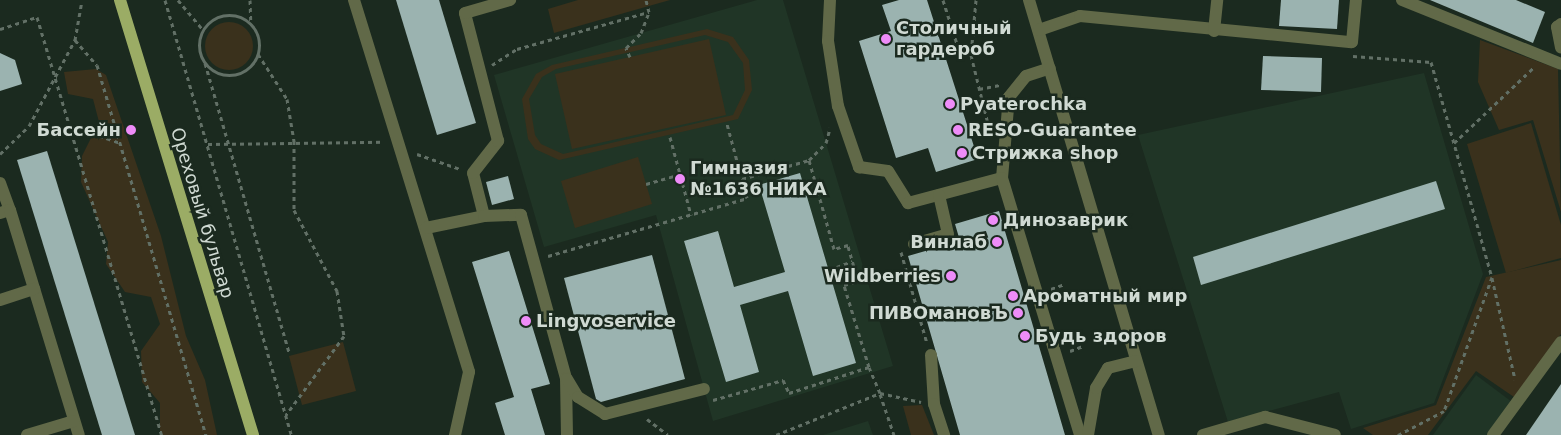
<!DOCTYPE html>
<meta charset="utf-8">
<style>
body{margin:0}
#map{position:relative;width:1561px;height:435px;overflow:hidden;background:#1b2a1f;font-family:"DejaVu Sans",sans-serif}
div>[style]{position:absolute}
[style*='--x']{left:calc(var(--x)*1px);top:calc(var(--y)*1px);width:calc(var(--w)*1px);rotate:calc(var(--a)*1deg)}
.built>*{inset:0;background:#203526}
.green>*{inset:0;background:#3a311c}
.round{border-radius:50%}
.building>*{inset:0;background:#9bb3b0}
.path>*{height:3px;margin-top:-1.5px;transform-origin:0;background:repeating-linear-gradient(90deg,#627066 0 4px,transparent 0 8px)}
.path>.ring{margin:-1.5px;padding:0;box-sizing:content-box;background:none;border:3px solid #627066;border-radius:50%}
.minor>*{height:12px;margin:-6px;padding:0 6px;transform-origin:6px;border-radius:6px;background:#616948}
.major>*{height:12px;margin:-6px;padding:0 6px;transform-origin:6px;border-radius:6px;background:#9bac65}
.dots>*{width:14px;height:14px;translate:-50% -50%;box-sizing:border-box;border:2px solid #1b2a1f;border-radius:50%}
span{translate:-50% -50%;white-space:nowrap;text-align:center;line-height:1.15;-webkit-text-stroke:5px #1b2a1f;paint-order:stroke}
.poi-label{font-size:18px;color:#d0dad3;font-weight:700}
.left{translate:0 -50%;text-align:left}
.right{translate:-100% -50%;text-align:right}
.street-label{font-size:18px;color:#d0dad3}
</style>
<div id="map">
<div class="built">
<i style="clip-path:polygon(757px 0,783px 0,893px 366px,713px 421px,656px 215px,544px 247px,494px 75px)"></i>
<i style="clip-path:polygon(1424px 73px,1483px 274px,1434px 403px,1351px 429px,1339px 392px,1228px 422px,1138px 135px)"></i>
<i style="clip-path:polygon(1476px 375px,1512px 402px,1487px 435px,1433px 435px)"></i>
<i style="clip-path:polygon(868px 421px,873px 435px,823px 435px)"></i>
</div>
<div class="green">
<i style="clip-path:polygon(578px 0,670px 0,554px 33px,548px 9px)"></i>
<i class="round" style="left:205px;top:22px;width:48px;height:48px"></i>
<i style="clip-path:polygon(evenodd,707px 29px,733px 37px,749px 60px,752px 90px,738px 119px,559px 160px,535px 149px,528px 139px,522px 99px,536px 74px,552px 65px,707px 29px,705px 35px,728px 42px,743px 63px,745px 90px,733px 115px,563px 154px,541px 144px,535px 135px,529px 99px,542px 77px,556px 69px,705px 35px)"></i>
<i style="clip-path:polygon(709px 39px,726px 115px,572px 149px,555px 74px)"></i>
<i style="clip-path:polygon(1480px 40px,1558px 69px,1561px 212px,1533px 120px,1499px 130px,1478px 82px)"></i>
<i style="clip-path:polygon(96px 69px,106px 75px,161px 236px,186px 336px,205px 380px,217px 435px,160px 435px,160px 403px,142px 382px,141px 351px,160px 324px,151px 297px,125px 292px,106px 264px,108px 242px,81px 182px,82px 156px,99px 122px,93px 99px,68px 94px,64px 72px)"></i>
<i style="clip-path:polygon(1531px 123px,1561px 225px,1561px 258px,1506px 273px,1467px 144px)"></i>
<i style="clip-path:polygon(638px 157px,652px 204px,575px 228px,561px 181px)"></i>
<i style="clip-path:polygon(1561px 260px,1561px 334px,1514px 397px,1476px 371px,1428px 435px,1373px 435px,1363px 428px,1436px 405px,1486px 277px)"></i>
<i style="clip-path:polygon(343px 342px,356px 391px,302px 405px,289px 356px)"></i>
<i style="clip-path:polygon(922px 405px,934px 435px,911px 435px,903px 406px)"></i>
</div>
<div class="building">
<i style="clip-path:polygon(396px 0,439px 0,476px 123px,437px 135px)"></i>
<i style="clip-path:polygon(899px 0,927px 0,978px 159px,936px 172px,928px 148px,896px 158px,859px 41px,891px 31px,882px 5px)"></i>
<i style="clip-path:polygon(1281px 0,1339px 0,1337px 29px,1279px 26px)"></i>
<i style="clip-path:polygon(1430px 0,1516px 0,1545px 12px,1533px 43px)"></i>
<i style="clip-path:polygon(0 53px,15px 60px,22px 84px,0 91px)"></i>
<i style="clip-path:polygon(1263px 56px,1322px 58px,1321px 92px,1261px 90px)"></i>
<i style="clip-path:polygon(47px 151px,135px 435px,102px 435px,17px 160px)"></i>
<i style="clip-path:polygon(800px 173px,856px 363px,813px 376px,788px 291px,740px 305px,759px 372px,726px 382px,684px 241px,718px 231px,734px 287px,785px 272px,759px 185px)"></i>
<i style="clip-path:polygon(508px 176px,514px 199px,492px 205px,486px 182px)"></i>
<i style="clip-path:polygon(1436px 181px,1445px 209px,1201px 285px,1193px 257px)"></i>
<i style="clip-path:polygon(999px 211px,1046px 370px,1065px 435px,960px 435px,908px 256px,960px 241px,955px 224px)"></i>
<i style="clip-path:polygon(509px 251px,550px 384px,531px 389px,545px 435px,505px 435px,495px 403px,514px 397px,472px 262px)"></i>
<i style="clip-path:polygon(652px 255px,685px 379px,601px 402px,596px 399px,564px 278px)"></i>
<i style="clip-path:polygon(1561px 384px,1561px 435px,1526px 435px)"></i>
</div>
<div class="path">
<i style="--x:165;--y:0;--w:453;--a:73.8"></i>
<i style="--x:178;--y:0;--w:39;--a:50"></i>
<i style="--x:250;--y:0;--w:24;--a:88"></i>
<i style="--x:943;--y:0;--w:49;--a:72.3"></i>
<i style="--x:958;--y:47;--w:15;--a:32"></i>
<i style="--x:976;--y:0;--w:55;--a:95.2"></i>
<i style="--x:971;--y:55;--w:79;--a:76.1"></i>
<i class="ring" style="left:199px;top:15px;width:57px;height:57px"></i>
<i style="--x:0;--y:29;--w:39;--a:-18"></i>
<i style="--x:37;--y:17;--w:436;--a:73.4"></i>
<i style="--x:75;--y:40;--w:39;--a:-80"></i>
<i style="--x:258;--y:54;--w:54;--a:57.2"></i>
<i style="--x:287;--y:99;--w:43;--a:80.5"></i>
<i style="--x:294;--y:141;--w:69;--a:90"></i>
<i style="--x:294;--y:210;--w:92;--a:62"></i>
<i style="--x:337;--y:291;--w:46;--a:81.2"></i>
<i style="--x:344;--y:336;--w:98;--a:126.3"></i>
<i style="--x:1353;--y:56;--w:78;--a:4.4"></i>
<i style="--x:1431;--y:62;--w:223;--a:74.2"></i>
<i style="--x:1492;--y:277;--w:142;--a:109.7"></i>
<i style="--x:1444;--y:411;--w:52;--a:152.4"></i>
<i style="--x:630;--y:57;--w:10;--a:-114"></i>
<i style="--x:626;--y:48;--w:21;--a:-45"></i>
<i style="--x:641;--y:33;--w:22;--a:-69"></i>
<i style="--x:649;--y:12;--w:12;--a:-104"></i>
<i style="--x:205;--y:63;--w:302;--a:73.8"></i>
<i style="--x:492;--y:65;--w:30;--a:-33"></i>
<i style="--x:517;--y:49;--w:137;--a:-15.7"></i>
<i style="--x:979;--y:89;--w:21;--a:-11"></i>
<i style="--x:69;--y:125;--w:54;--a:19.4"></i>
<i style="--x:670;--y:137;--w:81;--a:74.9"></i>
<i style="--x:1454;--y:143;--w:109;--a:-43.5"></i>
<i style="--x:208;--y:144;--w:176;--a:-0.7"></i>
<i style="--x:0;--y:154;--w:40;--a:-44"></i>
<i style="--x:29;--y:126;--w:98;--a:-61.9"></i>
<i style="--x:75;--y:40;--w:33;--a:49"></i>
<i style="--x:97;--y:65;--w:386;--a:73.6"></i>
<i style="--x:417;--y:154;--w:46;--a:19.2"></i>
<i style="--x:742;--y:179;--w:70;--a:-15.8"></i>
<i style="--x:646;--y:184;--w:36;--a:-16"></i>
<i style="--x:901;--y:252;--w:95;--a:74.1"></i>
<i style="--x:548;--y:256;--w:207;--a:-16.2"></i>
<i style="--x:747;--y:198;--w:77;--a:-105.1"></i>
<i style="--x:829;--y:270;--w:25;--a:-21"></i>
<i style="--x:1492;--y:278;--w:104;--a:77.2"></i>
<i style="--x:1051;--y:289;--w:15;--a:-20"></i>
<i style="--x:1070;--y:351;--w:14;--a:-21"></i>
<i style="--x:880;--y:393;--w:42;--a:12.4"></i>
<i style="--x:880;--y:394;--w:43;--a:71.1"></i>
<i style="--x:713;--y:400;--w:73;--a:-15.9"></i>
<i style="--x:783;--y:380;--w:14;--a:65"></i>
<i style="--x:789;--y:393;--w:84;--a:-18"></i>
<i style="--x:869;--y:367;--w:86;--a:-107"></i>
<i style="--x:844;--y:285;--w:15;--a:-16"></i>
<i style="--x:858;--y:281;--w:37;--a:-106"></i>
<i style="--x:848;--y:245;--w:15;--a:164"></i>
<i style="--x:834;--y:249;--w:92;--a:-105.7"></i>
<i style="--x:809;--y:160;--w:24;--a:-45"></i>
<i style="--x:826;--y:143;--w:16;--a:-75"></i>
<i style="--x:647;--y:419;--w:26;--a:37"></i>
<i style="--x:776;--y:435;--w:112;--a:-22"></i>
<i style="--x:880;--y:393;--w:28;--a:-113"></i>
</div>
<div class="minor">
<i style="--x:354;--y:0;--w:389;--a:72.8"></i>
<i style="--x:469;--y:372;--w:65;--a:102.5"></i>
<i style="--x:830;--y:0;--w:41;--a:92.8"></i>
<i style="--x:828;--y:41;--w:66;--a:81.3"></i>
<i style="--x:838;--y:106;--w:65;--a:71"></i>
<i style="--x:859;--y:167;--w:29;--a:8"></i>
<i style="--x:888;--y:171;--w:38;--a:58"></i>
<i style="--x:908;--y:203;--w:97;--a:-14.9"></i>
<i style="--x:1002;--y:178;--w:81;--a:-85.1"></i>
<i style="--x:1009;--y:97;--w:27;--a:-51"></i>
<i style="--x:1026;--y:76;--w:25;--a:-18"></i>
<i style="--x:1029;--y:0;--w:454;--a:73.4"></i>
<i style="--x:1402;--y:0;--w:171;--a:21.9"></i>
<i style="--x:1561;--y:24;--w:5;--a:143"></i>
<i style="--x:1557;--y:27;--w:21;--a:79"></i>
<i style="--x:1039;--y:30;--w:43;--a:-18.9"></i>
<i style="--x:1080;--y:16;--w:273;--a:5.5"></i>
<i style="--x:1352;--y:42;--w:42;--a:-84.6"></i>
<i style="--x:1214;--y:31;--w:31;--a:-84"></i>
<i style="--x:1002;--y:178;--w:269;--a:73.1"></i>
<i style="--x:0;--y:183;--w:29;--a:70"></i>
<i style="--x:0;--y:213;--w:10;--a:-17"></i>
<i style="--x:10;--y:210;--w:235;--a:73"></i>
<i style="--x:484;--y:216;--w:44;--a:-104.3"></i>
<i style="--x:473;--y:173;--w:41;--a:-52"></i>
<i style="--x:498;--y:141;--w:132;--a:-104.5"></i>
<i style="--x:465;--y:13;--w:47;--a:-16.1"></i>
<i style="--x:426;--y:228;--w:59;--a:-11.7"></i>
<i style="--x:484;--y:216;--w:37;--a:-2"></i>
<i style="--x:521;--y:215;--w:169;--a:74.6"></i>
<i style="--x:566;--y:378;--w:57;--a:89"></i>
<i style="--x:914;--y:244;--w:35;--a:-16"></i>
<i style="--x:948;--y:234;--w:40;--a:-103"></i>
<i style="--x:0;--y:300;--w:36;--a:-18"></i>
<i style="--x:931;--y:355;--w:49;--a:86.5"></i>
<i style="--x:934;--y:404;--w:33;--a:72"></i>
<i style="--x:567;--y:379;--w:21;--a:59"></i>
<i style="--x:578;--y:397;--w:32;--a:32"></i>
<i style="--x:605;--y:414;--w:102;--a:-14.2"></i>
<i style="--x:27;--y:435;--w:49;--a:-16.6"></i>
<i style="--x:1088;--y:435;--w:48;--a:-80.3"></i>
<i style="--x:1096;--y:388;--w:23;--a:-59"></i>
<i style="--x:1108;--y:368;--w:29;--a:-14"></i>
<i style="--x:1203;--y:435;--w:65;--a:-16.2"></i>
<i style="--x:1265;--y:417;--w:72;--a:14.4"></i>
<i style="--x:1493;--y:435;--w:115;--a:-53.8"></i>
</div>
<div class="major">
<i style="--x:120;--y:0;--w:455;--a:73"></i>
</div>
<div class="dots">
<i style="left:886px;top:39px;background:#ee8cf8"></i>
<i style="left:950px;top:104px;background:#ee8cf8"></i>
<i style="left:131px;top:130px;background:#ee8cf8"></i>
<i style="left:958px;top:130px;background:#ee8cf8"></i>
<i style="left:962px;top:153px;background:#ee8cf8"></i>
<i style="left:680px;top:179px;background:#ee8cf8"></i>
<i style="left:993px;top:220px;background:#ee8cf8"></i>
<i style="left:997px;top:242px;background:#ee8cf8"></i>
<i style="left:951px;top:276px;background:#ee8cf8"></i>
<i style="left:1013px;top:296px;background:#ee8cf8"></i>
<i style="left:1018px;top:313px;background:#ee8cf8"></i>
<i style="left:526px;top:321px;background:#ee8cf8"></i>
<i style="left:1025px;top:336px;background:#ee8cf8"></i>
</div>
<div class="poi-label">
<span class="left" style="left:896px;top:39px">Столичный<br>гардероб</span>
<span class="left" style="left:960px;top:104px">Pyaterochka</span>
<span class="right" style="left:121px;top:130px">Бассейн</span>
<span class="left" style="left:968px;top:130px">RESO-Guarantee</span>
<span class="left" style="left:972px;top:153px">Стрижка shop</span>
<span class="left" style="left:690px;top:179px">Гимназия<br>№1636 НИКА</span>
<span class="left" style="left:1003px;top:220px">Динозаврик</span>
<span class="right" style="left:987px;top:242px">Винлаб</span>
<span class="right" style="left:941px;top:276px">Wildberries</span>
<span class="left" style="left:1023px;top:296px">Ароматный мир</span>
<span class="right" style="left:1008px;top:313px">ПИВОмановЪ</span>
<span class="left" style="left:536px;top:321px">Lingvoservice</span>
<span class="left" style="left:1035px;top:336px">Будь здоров</span>
</div>
<div class="street-label">
<span style="left:202px;top:213px;rotate:73deg">Ореховый бульвар</span>
</div>
</div>
